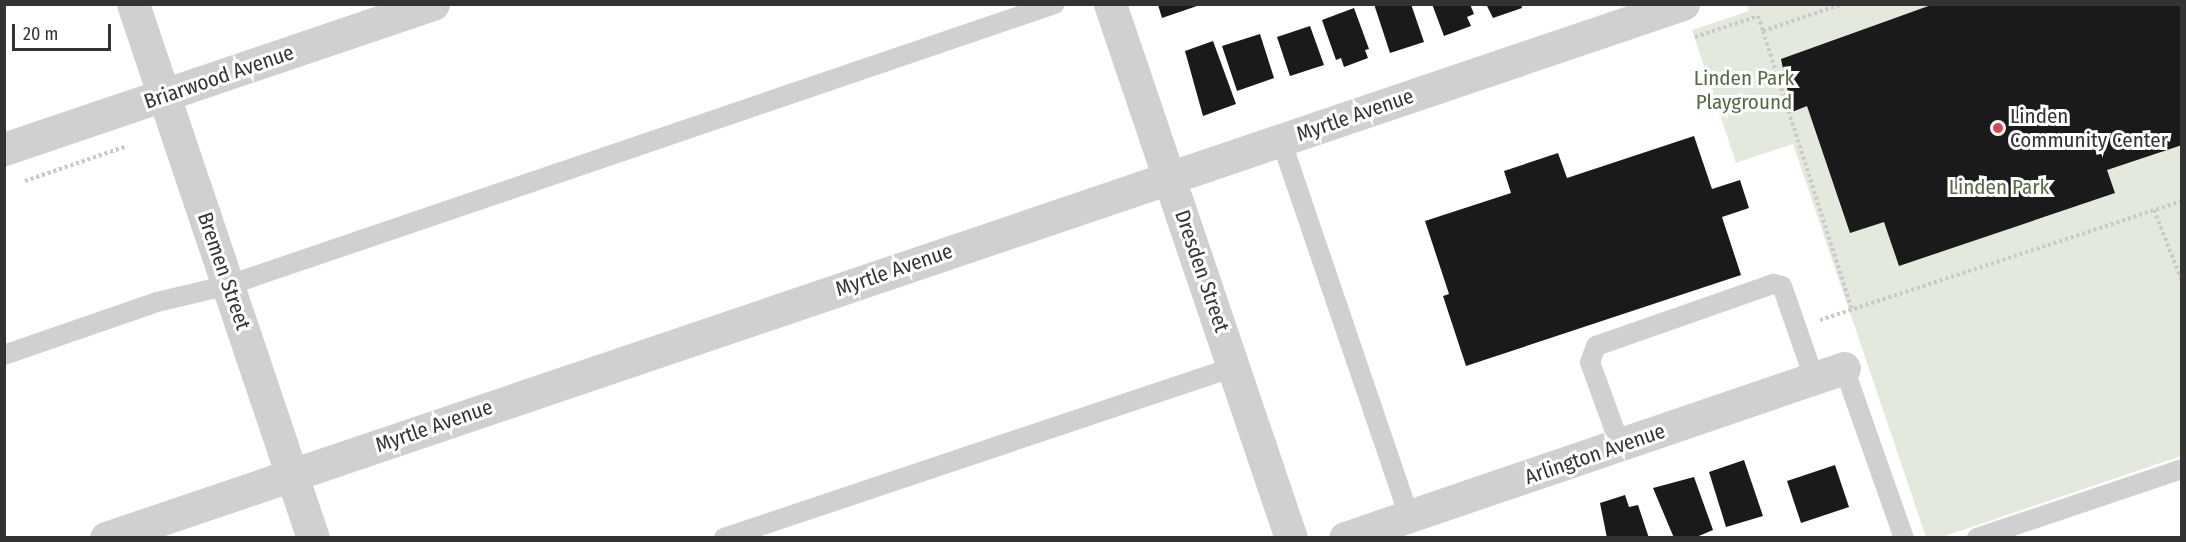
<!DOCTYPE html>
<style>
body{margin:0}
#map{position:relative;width:2186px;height:542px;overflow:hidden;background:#fff;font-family:"Fira Sans Condensed",sans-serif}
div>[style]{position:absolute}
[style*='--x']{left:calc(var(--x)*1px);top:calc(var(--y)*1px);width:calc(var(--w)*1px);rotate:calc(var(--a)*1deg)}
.green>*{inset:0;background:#e3e9dd}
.building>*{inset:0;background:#1a1a1a}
.path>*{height:4px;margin-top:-2px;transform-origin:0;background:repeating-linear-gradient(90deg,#cacaca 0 3px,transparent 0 6px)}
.lane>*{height:20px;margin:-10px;padding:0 10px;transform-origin:10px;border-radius:10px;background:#d0d0d0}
.street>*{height:33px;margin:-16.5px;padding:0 16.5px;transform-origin:16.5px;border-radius:16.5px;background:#d0d0d0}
.dots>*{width:16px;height:16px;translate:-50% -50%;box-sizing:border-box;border:3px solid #fff;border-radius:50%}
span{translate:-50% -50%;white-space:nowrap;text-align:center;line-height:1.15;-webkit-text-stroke:6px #fff;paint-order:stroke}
.street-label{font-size:21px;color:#333}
.park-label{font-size:21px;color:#576b43}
.poi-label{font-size:21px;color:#333}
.left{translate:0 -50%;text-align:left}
.frame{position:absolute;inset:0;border:6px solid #333;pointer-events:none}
.scale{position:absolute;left:12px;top:24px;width:99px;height:27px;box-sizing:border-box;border:3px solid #333;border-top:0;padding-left:8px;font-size:18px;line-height:21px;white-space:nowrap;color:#333;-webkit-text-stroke:4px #fff;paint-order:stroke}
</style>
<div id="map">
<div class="green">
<i style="clip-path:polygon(1747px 5px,2181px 5px,2181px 456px,1942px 537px,1926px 537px,1793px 144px,1736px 163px,1692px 30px,1749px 11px)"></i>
</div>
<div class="building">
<i style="clip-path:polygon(1374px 4px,1411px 4px,1424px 42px,1390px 53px)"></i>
<i style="clip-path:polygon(1432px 4px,1470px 4px,1474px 14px,1467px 17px,1471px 26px,1444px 36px)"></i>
<i style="clip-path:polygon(1486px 4px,1521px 4px,1522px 8px,1493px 18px)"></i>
<i style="clip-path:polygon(1934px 4px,2182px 4px,2182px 145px,2107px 170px,2115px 193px,1899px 266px,1884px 222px,1850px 233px,1807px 106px,1792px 112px,1781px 59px)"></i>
<i style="clip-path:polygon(1158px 5px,1197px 5px,1197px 6px,1162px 18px)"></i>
<i style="clip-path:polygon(1354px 8px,1369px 49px,1365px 50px,1368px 58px,1344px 67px,1341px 58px,1336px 60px,1322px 20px)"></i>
<i style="clip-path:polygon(1310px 26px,1324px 65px,1290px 76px,1277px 37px)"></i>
<i style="clip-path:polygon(1260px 34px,1274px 78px,1237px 91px,1222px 46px)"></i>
<i style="clip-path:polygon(1213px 41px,1236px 104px,1203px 116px,1185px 51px)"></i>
<i style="clip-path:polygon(1694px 136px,1712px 189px,1740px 180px,1749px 208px,1722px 217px,1741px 275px,1466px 366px,1443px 296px,1449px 294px,1425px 221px,1511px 193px,1504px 171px,1558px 153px,1567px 178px)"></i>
<i style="clip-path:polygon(1744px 460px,1763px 516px,1726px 527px,1709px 472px)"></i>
<i style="clip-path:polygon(1835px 465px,1849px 507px,1801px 523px,1787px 481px)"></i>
<i style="clip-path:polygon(1694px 477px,1713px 530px,1694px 538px,1674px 538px,1653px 488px)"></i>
<i style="clip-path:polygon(1625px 495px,1629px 507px,1638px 505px,1649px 538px,1607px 538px,1600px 503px)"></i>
</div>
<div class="path">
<i style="--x:1763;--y:31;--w:293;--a:72.3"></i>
<i style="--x:1695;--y:37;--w:66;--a:-18.4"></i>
<i style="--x:1758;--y:16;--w:16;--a:72"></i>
<i style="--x:1763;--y:31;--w:83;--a:-18.9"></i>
<i style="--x:25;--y:181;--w:108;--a:-18.9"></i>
<i style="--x:2154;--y:210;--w:76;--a:68.5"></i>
<i style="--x:1820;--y:320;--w:381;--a:-18.2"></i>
</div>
<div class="lane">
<i style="--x:1281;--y:140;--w:397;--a:71.2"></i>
<i style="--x:4;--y:355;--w:162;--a:-19.1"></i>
<i style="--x:157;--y:302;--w:74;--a:-13.3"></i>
<i style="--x:229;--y:285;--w:872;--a:-18.79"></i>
<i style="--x:1844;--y:368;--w:180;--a:70.6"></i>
<i style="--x:1620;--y:445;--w:88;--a:-109.9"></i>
<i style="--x:1590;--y:362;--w:17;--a:-69"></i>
<i style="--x:1596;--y:346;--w:188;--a:-19.3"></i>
<i style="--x:1773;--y:284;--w:9;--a:13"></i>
<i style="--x:1782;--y:286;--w:97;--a:70.8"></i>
<i style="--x:724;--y:538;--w:538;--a:-18.54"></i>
<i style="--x:1977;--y:538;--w:216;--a:-18.6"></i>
</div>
<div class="street">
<i style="--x:133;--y:4;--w:564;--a:71.37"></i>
<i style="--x:1110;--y:4;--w:564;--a:71.28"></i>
<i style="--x:4;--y:149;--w:453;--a:-18.7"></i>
<i style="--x:106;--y:538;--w:1665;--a:-18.71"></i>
<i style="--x:1345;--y:538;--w:527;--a:-18.81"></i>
</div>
<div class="dots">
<i style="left:1998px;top:128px;background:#d64854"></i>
</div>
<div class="street-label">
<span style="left:219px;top:77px;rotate:-19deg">Briarwood Avenue</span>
<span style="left:1355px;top:115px;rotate:-19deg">Myrtle Avenue</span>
<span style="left:894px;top:270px;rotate:-19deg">Myrtle Avenue</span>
<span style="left:224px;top:271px;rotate:71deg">Bremen Street</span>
<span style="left:1202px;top:271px;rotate:71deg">Dresden Street</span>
<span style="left:434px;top:426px;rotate:-19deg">Myrtle Avenue</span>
<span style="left:1595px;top:454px;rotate:-19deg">Arlington Avenue</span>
</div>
<div class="park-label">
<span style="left:1744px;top:90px">Linden Park<br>Playground</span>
<span style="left:1999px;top:187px">Linden Park</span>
</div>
<div class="poi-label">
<span class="left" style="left:2010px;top:128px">Linden<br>Community Center</span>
</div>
<div class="frame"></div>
<div class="scale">20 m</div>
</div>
